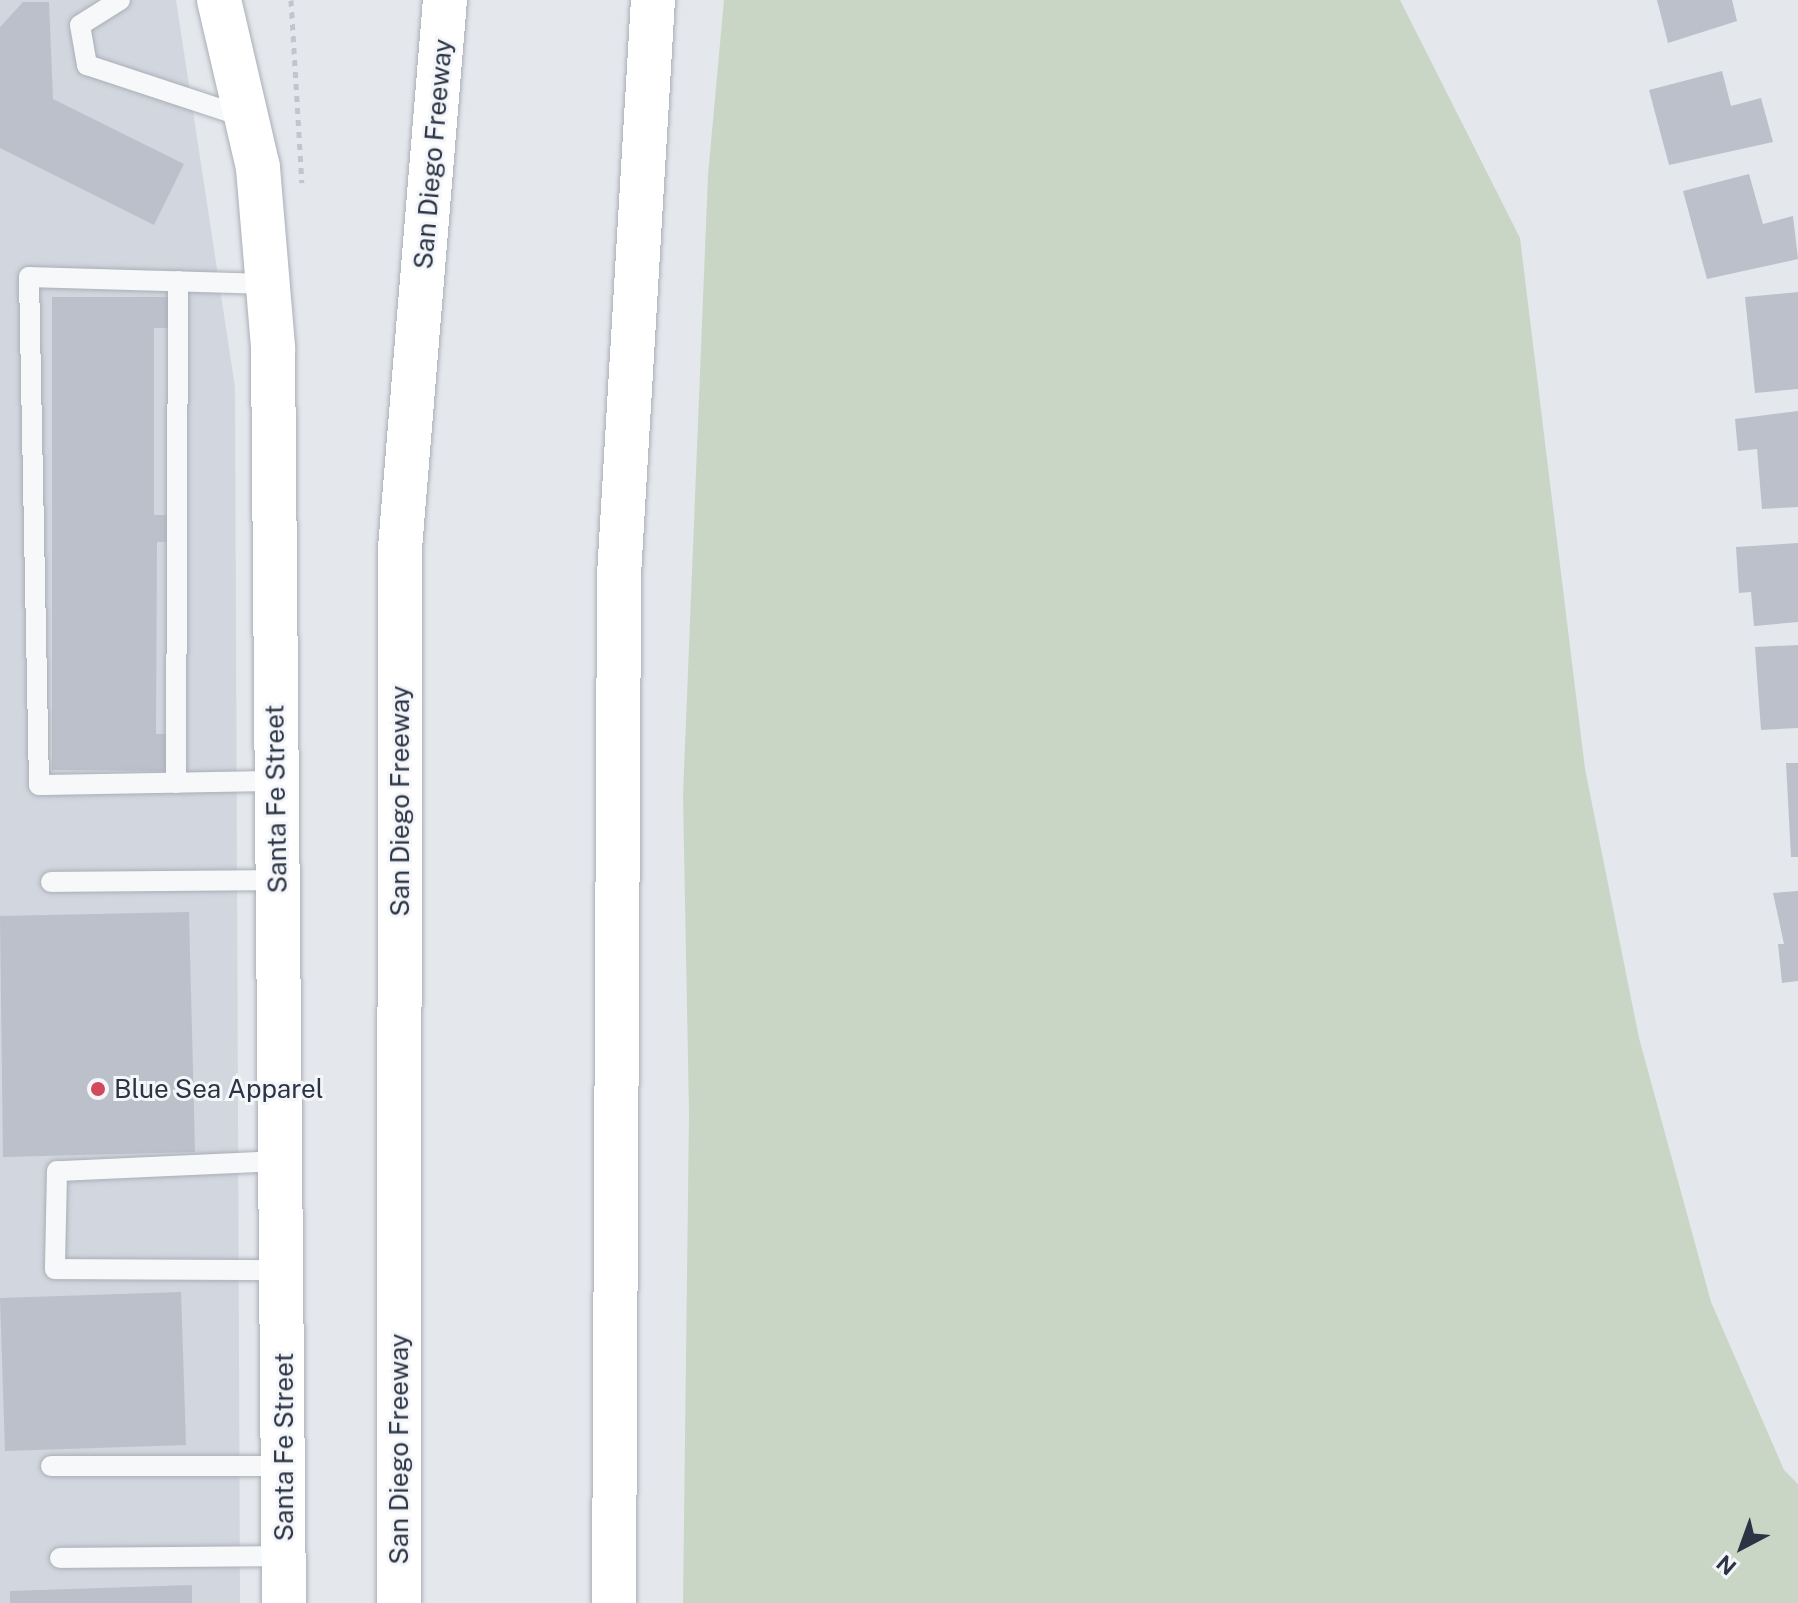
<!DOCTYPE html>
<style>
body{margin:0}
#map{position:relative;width:1798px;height:1603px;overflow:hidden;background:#e4e7ec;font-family:"Public Sans",sans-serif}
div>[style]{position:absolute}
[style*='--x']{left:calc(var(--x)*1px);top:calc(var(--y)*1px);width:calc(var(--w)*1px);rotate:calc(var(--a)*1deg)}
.built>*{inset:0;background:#d2d6de}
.green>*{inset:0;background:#c9d6c5}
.building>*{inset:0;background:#bbc0ca}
.path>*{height:5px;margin-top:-2.5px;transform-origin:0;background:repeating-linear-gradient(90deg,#c2c5cb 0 6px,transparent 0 12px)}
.roads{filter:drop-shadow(0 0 2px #a9aeb7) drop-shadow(0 0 2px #a9aeb7)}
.lane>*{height:20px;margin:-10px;padding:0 10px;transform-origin:10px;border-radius:10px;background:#f7f8fa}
.secondary>*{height:44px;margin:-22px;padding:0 22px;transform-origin:22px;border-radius:22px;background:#fff}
.highway>*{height:44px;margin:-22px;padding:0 22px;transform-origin:22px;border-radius:22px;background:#fff}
.dots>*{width:22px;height:22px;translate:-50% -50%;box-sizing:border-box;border:4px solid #f4f6f9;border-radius:50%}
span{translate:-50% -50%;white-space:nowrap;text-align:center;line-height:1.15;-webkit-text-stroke:6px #f4f6f9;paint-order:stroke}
.street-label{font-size:26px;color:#2b3445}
.poi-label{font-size:26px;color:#2b3445}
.left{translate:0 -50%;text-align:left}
.north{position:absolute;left:1702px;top:1507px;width:80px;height:80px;-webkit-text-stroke:6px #f4f6f9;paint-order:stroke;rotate:221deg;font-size:22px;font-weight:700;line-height:32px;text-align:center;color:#2b3445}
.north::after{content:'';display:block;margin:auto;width:28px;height:36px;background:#2b3445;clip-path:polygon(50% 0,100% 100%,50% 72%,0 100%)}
</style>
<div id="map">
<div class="built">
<i style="clip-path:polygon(0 0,176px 0,235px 387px,240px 1603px,0 1603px)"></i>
</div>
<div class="green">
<i style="clip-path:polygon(724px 0,1400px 0,1520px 238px,1585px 769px,1639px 1038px,1711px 1302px,1784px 1470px,1798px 1484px,1798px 1603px,683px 1603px,689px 1114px,683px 795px,708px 175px)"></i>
</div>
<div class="building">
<i style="clip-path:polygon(1657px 0,1732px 0,1737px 21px,1668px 43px)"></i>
<i style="clip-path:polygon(23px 2px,49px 2px,53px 99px,184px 164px,154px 225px,0 148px,0 27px)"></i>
<i style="clip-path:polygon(1722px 71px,1731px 106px,1761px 98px,1773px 142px,1669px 165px,1649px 90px)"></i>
<i style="clip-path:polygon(1749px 174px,1763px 224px,1793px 216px,1798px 259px,1707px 279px,1683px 191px)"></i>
<i style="clip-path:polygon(1798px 292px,1798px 389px,1755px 393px,1745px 297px)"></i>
<i style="clip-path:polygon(52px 297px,169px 297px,169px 328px,154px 328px,154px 515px,170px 515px,170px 542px,157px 542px,156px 734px,169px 734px,169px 771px,52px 770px)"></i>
<i style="clip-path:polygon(1798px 411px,1798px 507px,1762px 509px,1757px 449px,1738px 451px,1735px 419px)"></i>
<i style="clip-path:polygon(1798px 543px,1798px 622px,1754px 626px,1751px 592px,1739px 593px,1736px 547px)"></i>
<i style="clip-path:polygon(1798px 645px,1798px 728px,1761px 730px,1755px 647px)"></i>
<i style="clip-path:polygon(1786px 763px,1798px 763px,1798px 857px,1791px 857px)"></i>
<i style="clip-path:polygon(1798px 891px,1798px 981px,1782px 983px,1778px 944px,1784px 944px,1773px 893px)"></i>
<i style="clip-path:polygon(189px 912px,195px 1152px,3px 1157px,0 916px)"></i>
<i style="clip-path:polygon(181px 1292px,186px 1445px,5px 1451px,0 1298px)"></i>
<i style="clip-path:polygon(192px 1585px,192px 1603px,10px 1603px,10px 1591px)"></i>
</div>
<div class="path">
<i style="--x:291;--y:0;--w:183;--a:86.6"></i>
</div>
<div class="roads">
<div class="lane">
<i style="--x:120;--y:0;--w:47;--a:148"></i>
<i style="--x:80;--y:25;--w:41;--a:80.1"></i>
<i style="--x:87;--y:65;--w:169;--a:18.3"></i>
<i style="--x:267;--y:284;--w:238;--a:-178.3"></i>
<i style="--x:29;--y:277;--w:508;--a:88.87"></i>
<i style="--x:39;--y:785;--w:236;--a:-1"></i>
<i style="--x:176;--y:783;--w:502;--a:-89.77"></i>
<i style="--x:51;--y:882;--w:226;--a:-0.5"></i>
<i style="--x:281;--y:1161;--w:224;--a:177.4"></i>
<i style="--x:57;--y:1171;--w:98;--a:91.2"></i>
<i style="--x:55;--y:1269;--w:228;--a:0.3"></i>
<i style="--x:51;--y:1466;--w:235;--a:0"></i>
<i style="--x:60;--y:1558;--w:225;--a:-0.5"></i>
</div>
<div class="secondary">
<i style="--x:219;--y:0;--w:172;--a:76.9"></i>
<i style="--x:258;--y:168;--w:181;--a:85.2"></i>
<i style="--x:273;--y:348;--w:1255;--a:89.5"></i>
</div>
<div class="highway">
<i style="--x:399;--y:1603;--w:1055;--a:-89.95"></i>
<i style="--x:400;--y:548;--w:550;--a:-85.31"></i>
<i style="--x:614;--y:1603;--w:1028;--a:-89.72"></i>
<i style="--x:619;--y:575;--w:576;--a:-86.62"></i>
</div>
</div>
<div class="dots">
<i style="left:98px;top:1089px;background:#d1495b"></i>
</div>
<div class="street-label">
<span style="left:433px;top:154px;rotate:-85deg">San Diego Freeway</span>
<span style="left:276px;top:799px;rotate:-91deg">Santa Fe Street</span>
<span style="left:400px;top:801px;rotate:-90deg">San Diego Freeway</span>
<span style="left:284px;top:1447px;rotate:-90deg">Santa Fe Street</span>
<span style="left:399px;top:1449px;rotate:-90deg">San Diego Freeway</span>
</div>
<div class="poi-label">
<span class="left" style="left:114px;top:1089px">Blue Sea Apparel</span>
</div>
<div class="north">N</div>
</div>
